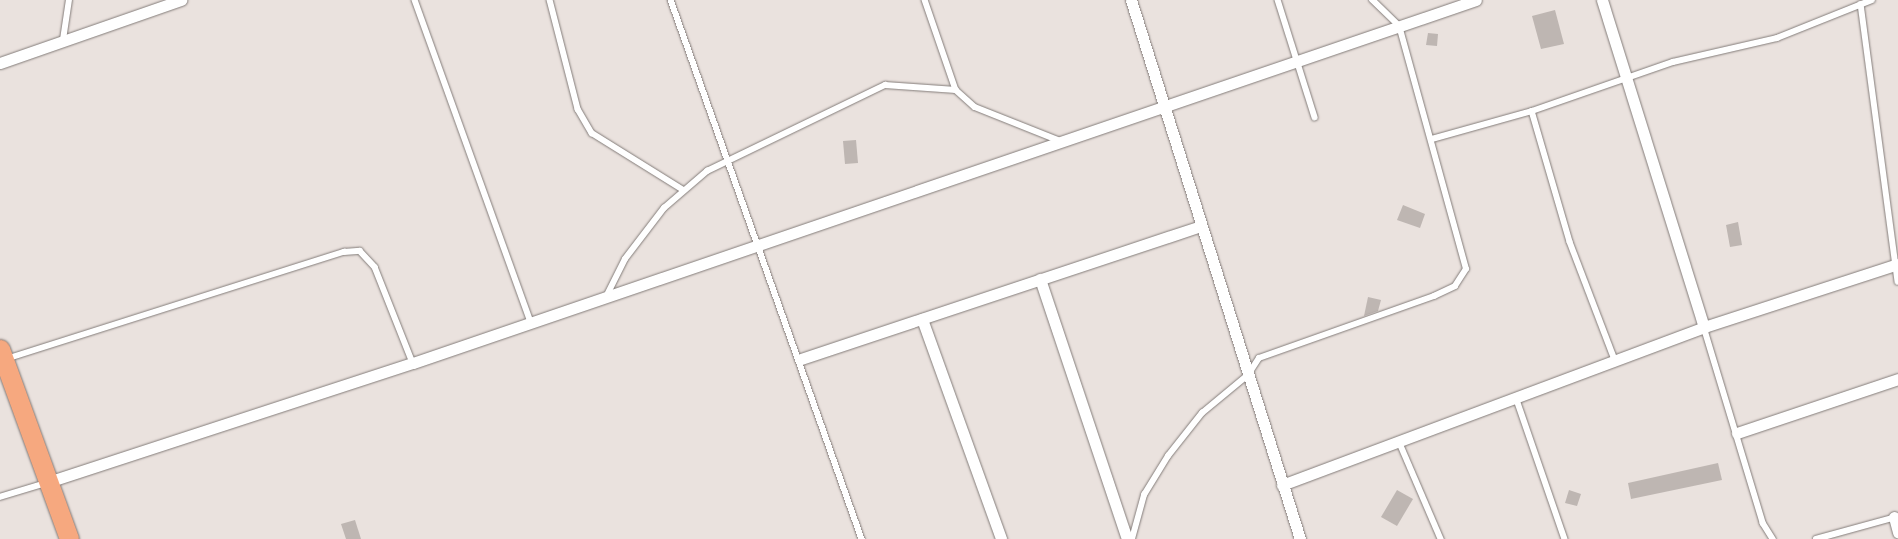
<!DOCTYPE html>
<style>
body{margin:0}
#map{position:relative;width:1898px;height:539px;overflow:hidden;background:#eae2de;font-family:"Fira Sans Condensed",sans-serif}
div>[style]{position:absolute}
[style*='--x']{left:calc(var(--x)*1px);top:calc(var(--y)*1px);width:calc(var(--w)*1px);rotate:calc(var(--a)*1deg)}
.building>*{inset:0;background:#beb6b2}
.roads{filter:drop-shadow(0 0 1px #837c79) drop-shadow(0 0 1px #837c79)}
.service>*{height:5.5px;margin:-2.75px;padding:0 2.75px;transform-origin:2.75px;border-radius:2.75px;background:#fff}
.minor>*{height:11px;margin:-5.5px;padding:0 5.5px;transform-origin:5.5px;border-radius:5.5px;background:#fff}
.trunk>*{height:19px;margin:-9.5px;padding:0 9.5px;transform-origin:9.5px;border-radius:9.5px;background:#f6a87f}
span{translate:-50% -50%;white-space:nowrap;text-align:center;line-height:1.15;-webkit-text-stroke:4px #f7efeb;paint-order:stroke}
</style>
<div id="map">
<div class="building">
<i style="clip-path:polygon(1555px 10px,1564px 44px,1541px 49px,1532px 16px)"></i>
<i style="clip-path:polygon(1428px 33px,1438px 34px,1437px 46px,1426px 45px)"></i>
<i style="clip-path:polygon(856px 140px,858px 163px,845px 164px,843px 141px)"></i>
<i style="clip-path:polygon(1403px 205px,1425px 214px,1420px 228px,1397px 220px)"></i>
<i style="clip-path:polygon(1738px 222px,1742px 245px,1730px 247px,1726px 225px)"></i>
<i style="clip-path:polygon(1368px 297px,1381px 300px,1378px 311px,1364px 316px)"></i>
<i style="clip-path:polygon(1718px 463px,1722px 480px,1631px 499px,1628px 483px)"></i>
<i style="clip-path:polygon(1397px 490px,1413px 499px,1397px 526px,1381px 517px)"></i>
<i style="clip-path:polygon(1569px 490px,1581px 494px,1577px 506px,1565px 503px)"></i>
<i style="clip-path:polygon(355px 520px,361px 539px,346px 539px,341px 524px)"></i>
</div>
<div class="roads">
<div class="service">
<i style="--x:415;--y:0;--w:343;--a:70.2"></i>
<i style="--x:550;--y:0;--w:113;--a:75.6"></i>
<i style="--x:578;--y:109;--w:28;--a:60"></i>
<i style="--x:592;--y:133;--w:106;--a:31.9"></i>
<i style="--x:671;--y:0;--w:572;--a:70.49"></i>
<i style="--x:925;--y:0;--w:95;--a:71"></i>
<i style="--x:956;--y:90;--w:25;--a:42"></i>
<i style="--x:975;--y:107;--w:89;--a:21.7"></i>
<i style="--x:1278;--y:0;--w:123;--a:72.5"></i>
<i style="--x:1861;--y:4;--w:280;--a:82.4"></i>
<i style="--x:63;--y:40;--w:40;--a:-81.5"></i>
<i style="--x:1532;--y:111;--w:136;--a:73.8"></i>
<i style="--x:1570;--y:242;--w:126;--a:69.1"></i>
<i style="--x:1432;--y:139;--w:104;--a:-15.6"></i>
<i style="--x:1532;--y:111;--w:149;--a:-19.2"></i>
<i style="--x:1673;--y:62;--w:107;--a:-13"></i>
<i style="--x:1777;--y:38;--w:102;--a:-21.8"></i>
<i style="--x:607;--y:295;--w:40;--a:-63.4"></i>
<i style="--x:625;--y:259;--w:64;--a:-52.6"></i>
<i style="--x:664;--y:208;--w:57;--a:-40.7"></i>
<i style="--x:707;--y:171;--w:198;--a:-25.8"></i>
<i style="--x:885;--y:85;--w:71;--a:4"></i>
<i style="--x:1704;--y:327;--w:205;--a:73.2"></i>
<i style="--x:1763;--y:523;--w:19;--a:58"></i>
<i style="--x:6;--y:359;--w:355;--a:-17.6"></i>
<i style="--x:344;--y:252;--w:16;--a:-4"></i>
<i style="--x:360;--y:251;--w:22;--a:47"></i>
<i style="--x:375;--y:267;--w:103;--a:68.4"></i>
<i style="--x:1516;--y:397;--w:150;--a:71"></i>
<i style="--x:1399;--y:441;--w:107;--a:66.8"></i>
<i style="--x:0;--y:497;--w:48;--a:-16.9"></i>
<i style="--x:1132;--y:539;--w:46;--a:-74.7"></i>
<i style="--x:1144;--y:495;--w:46;--a:-58.4"></i>
<i style="--x:1168;--y:456;--w:55;--a:-51.7"></i>
<i style="--x:1202;--y:413;--w:60;--a:-39.6"></i>
<i style="--x:1248;--y:375;--w:20;--a:-57"></i>
<i style="--x:1259;--y:358;--w:186;--a:-19.5"></i>
<i style="--x:1434;--y:296;--w:23;--a:-25"></i>
<i style="--x:1455;--y:286;--w:20;--a:-57"></i>
<i style="--x:1466;--y:269;--w:252;--a:-105.4"></i>
<i style="--x:1399;--y:26;--w:37;--a:-136"></i>
<i style="--x:1816;--y:539;--w:83;--a:-15.4"></i>
</div>
<div class="minor">
<i style="--x:1131;--y:0;--w:565;--a:72.59"></i>
<i style="--x:1602;--y:0;--w:343;--a:72.7"></i>
<i style="--x:0;--y:63;--w:192;--a:-19.2"></i>
<i style="--x:1040;--y:279;--w:274;--a:71.5"></i>
<i style="--x:922;--y:319;--w:234;--a:70.2"></i>
<i style="--x:801;--y:359;--w:421;--a:-18.4"></i>
<i style="--x:1737;--y:433;--w:170;--a:-18.5"></i>
<i style="--x:48;--y:482;--w:384;--a:-18.1"></i>
<i style="--x:413;--y:363;--w:1123;--a:-18.85"></i>
<i style="--x:1282;--y:485;--w:451;--a:-20.5"></i>
<i style="--x:1704;--y:327;--w:204;--a:-18"></i>
<i style="--x:1894;--y:517;--w:16;--a:75"></i>
</div>
<div class="trunk">
<i style="--x:0;--y:349;--w:202;--a:70"></i>
</div>
</div>
</div>
